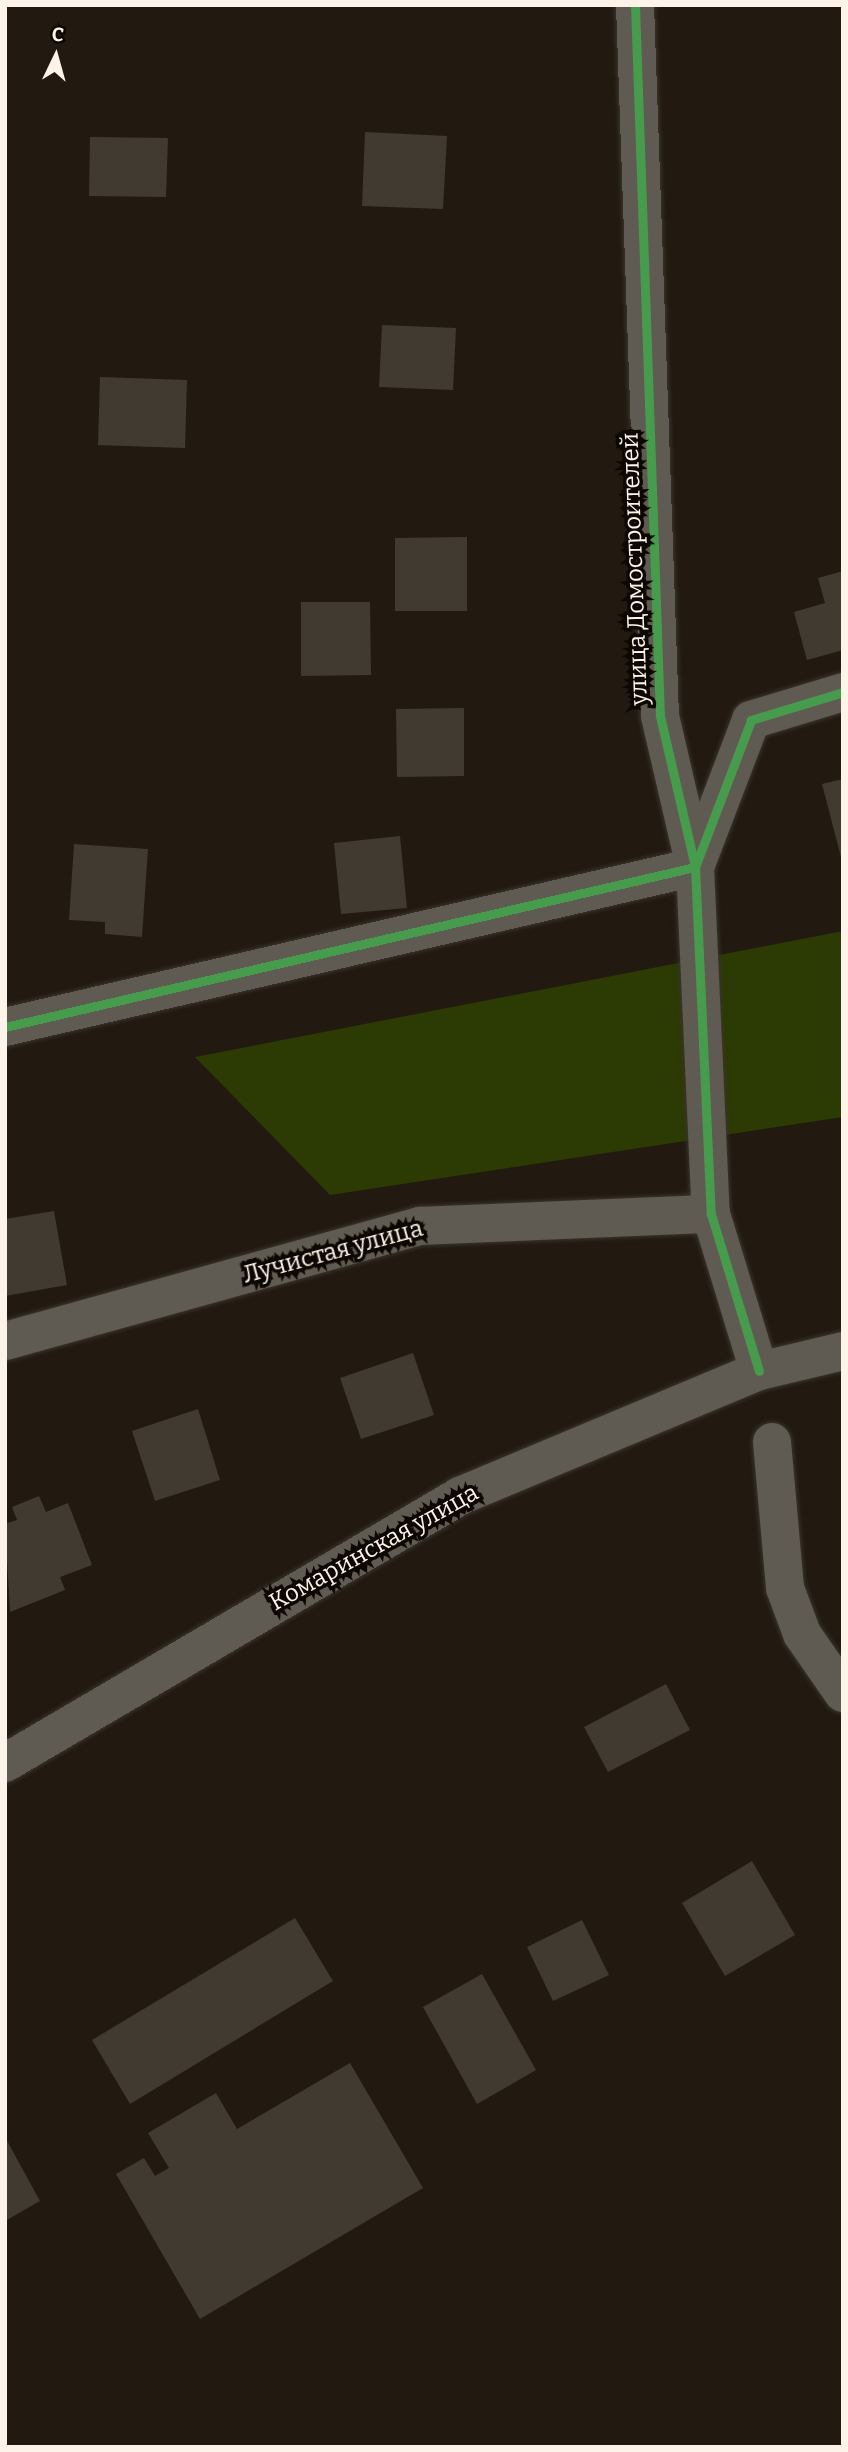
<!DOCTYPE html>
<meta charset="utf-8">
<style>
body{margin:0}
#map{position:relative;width:848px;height:2452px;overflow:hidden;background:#221a10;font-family:Bitter,serif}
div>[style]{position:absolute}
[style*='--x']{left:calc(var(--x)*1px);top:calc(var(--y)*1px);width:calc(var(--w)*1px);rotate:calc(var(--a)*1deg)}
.green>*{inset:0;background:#2c3a03}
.building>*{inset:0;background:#413a31}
.roads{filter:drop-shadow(0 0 2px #3a342e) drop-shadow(0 0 2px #3a342e)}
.minor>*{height:38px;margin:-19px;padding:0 19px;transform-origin:19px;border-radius:19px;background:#5f5a52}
.cycleway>*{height:9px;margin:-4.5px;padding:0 4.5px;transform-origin:4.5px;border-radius:4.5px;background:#469c4c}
span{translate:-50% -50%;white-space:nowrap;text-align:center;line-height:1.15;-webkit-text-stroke:7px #0d0702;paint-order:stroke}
.street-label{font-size:24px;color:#fdf3e8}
.frame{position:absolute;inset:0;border:7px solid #fdf3e8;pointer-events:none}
.north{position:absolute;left:21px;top:21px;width:70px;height:70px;-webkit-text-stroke:5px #0d0702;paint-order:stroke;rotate:5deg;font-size:19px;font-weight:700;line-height:28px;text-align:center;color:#fdf3e8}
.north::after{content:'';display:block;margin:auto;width:24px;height:32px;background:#fdf3e8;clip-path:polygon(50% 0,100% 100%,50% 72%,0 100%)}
</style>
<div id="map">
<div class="green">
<i style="clip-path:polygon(843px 931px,843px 1117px,330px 1195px,195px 1057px)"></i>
</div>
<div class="building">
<i style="clip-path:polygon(365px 132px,447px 136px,443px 209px,362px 206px)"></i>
<i style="clip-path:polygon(90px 137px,168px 138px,166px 197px,89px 196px)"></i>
<i style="clip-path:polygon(382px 325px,456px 328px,453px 390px,379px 387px)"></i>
<i style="clip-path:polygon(100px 377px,187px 380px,185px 448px,98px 445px)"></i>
<i style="clip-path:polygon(467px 537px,467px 611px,395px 611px,395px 538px)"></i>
<i style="clip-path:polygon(843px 571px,843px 650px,807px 660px,794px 612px,825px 603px,818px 578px)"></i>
<i style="clip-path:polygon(301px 602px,370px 602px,371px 675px,301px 676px)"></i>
<i style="clip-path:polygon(464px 708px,464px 776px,397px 777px,396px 709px)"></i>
<i style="clip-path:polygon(843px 779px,843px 861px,842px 861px,822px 784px)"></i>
<i style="clip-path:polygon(400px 836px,407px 908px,341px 914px,334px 843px)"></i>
<i style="clip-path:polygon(74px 844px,148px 849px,142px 937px,105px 934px,105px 922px,69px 920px)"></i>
<i style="clip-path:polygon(54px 1211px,67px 1285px,5px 1296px,5px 1219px)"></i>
<i style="clip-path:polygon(413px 1353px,434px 1415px,361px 1439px,340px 1378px)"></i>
<i style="clip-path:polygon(198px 1409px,220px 1480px,155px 1501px,132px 1431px)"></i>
<i style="clip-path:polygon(39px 1496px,46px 1512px,68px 1503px,92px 1565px,60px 1577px,65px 1590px,10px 1612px,5px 1524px,17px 1520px,12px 1507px)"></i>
<i style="clip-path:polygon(666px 1684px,690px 1730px,608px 1772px,584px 1727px)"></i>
<i style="clip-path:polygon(752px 1861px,795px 1935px,725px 1976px,682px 1903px)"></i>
<i style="clip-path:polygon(295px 1918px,333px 1981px,130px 2104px,92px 2040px)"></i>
<i style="clip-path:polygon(582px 1920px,609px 1975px,553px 2001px,527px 1947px)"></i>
<i style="clip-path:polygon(482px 1974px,536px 2070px,477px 2104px,423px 2007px)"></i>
<i style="clip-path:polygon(350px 2063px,423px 2188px,200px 2319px,116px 2174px,144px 2158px,155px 2176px,169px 2168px,148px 2133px,216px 2093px,237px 2129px)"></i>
<i style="clip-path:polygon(5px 2137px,40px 2201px,5px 2221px)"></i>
</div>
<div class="roads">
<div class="minor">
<i style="--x:635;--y:5;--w:711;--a:87.99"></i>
<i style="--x:660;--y:716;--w:155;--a:76.9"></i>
<i style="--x:695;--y:867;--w:347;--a:87.4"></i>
<i style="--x:711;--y:1214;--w:164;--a:73"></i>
<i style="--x:5;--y:1027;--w:708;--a:-13.06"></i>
<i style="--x:695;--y:867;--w:157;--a:-69.1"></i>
<i style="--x:751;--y:720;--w:96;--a:-16.9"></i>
<i style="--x:5;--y:1341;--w:431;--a:-15.5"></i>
<i style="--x:420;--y:1226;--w:291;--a:-2.4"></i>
<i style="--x:772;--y:1442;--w:147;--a:84.9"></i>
<i style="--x:785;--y:1588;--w:49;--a:69.7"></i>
<i style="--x:802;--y:1634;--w:72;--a:55.2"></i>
<i style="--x:5;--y:1763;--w:528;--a:-30.4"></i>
<i style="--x:460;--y:1496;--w:324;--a:-22.7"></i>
<i style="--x:759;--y:1371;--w:86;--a:-13.4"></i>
</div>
</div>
<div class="cycleway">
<i style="--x:635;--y:5;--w:711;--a:87.99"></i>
<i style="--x:660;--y:716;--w:155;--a:76.9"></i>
<i style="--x:695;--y:867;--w:347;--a:87.4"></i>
<i style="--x:711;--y:1214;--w:164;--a:73"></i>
<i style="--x:5;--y:1027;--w:708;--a:-13.06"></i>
<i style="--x:695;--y:867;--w:157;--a:-69.1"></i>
<i style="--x:751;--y:720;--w:96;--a:-16.9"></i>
</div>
<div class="street-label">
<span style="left:635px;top:569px;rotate:-92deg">улица Домостроителей</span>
<span style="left:333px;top:1252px;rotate:-15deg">Лучистая улица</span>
<span style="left:374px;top:1548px;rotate:-29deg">Комаринская улица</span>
</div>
<div class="frame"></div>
<div class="north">С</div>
</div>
